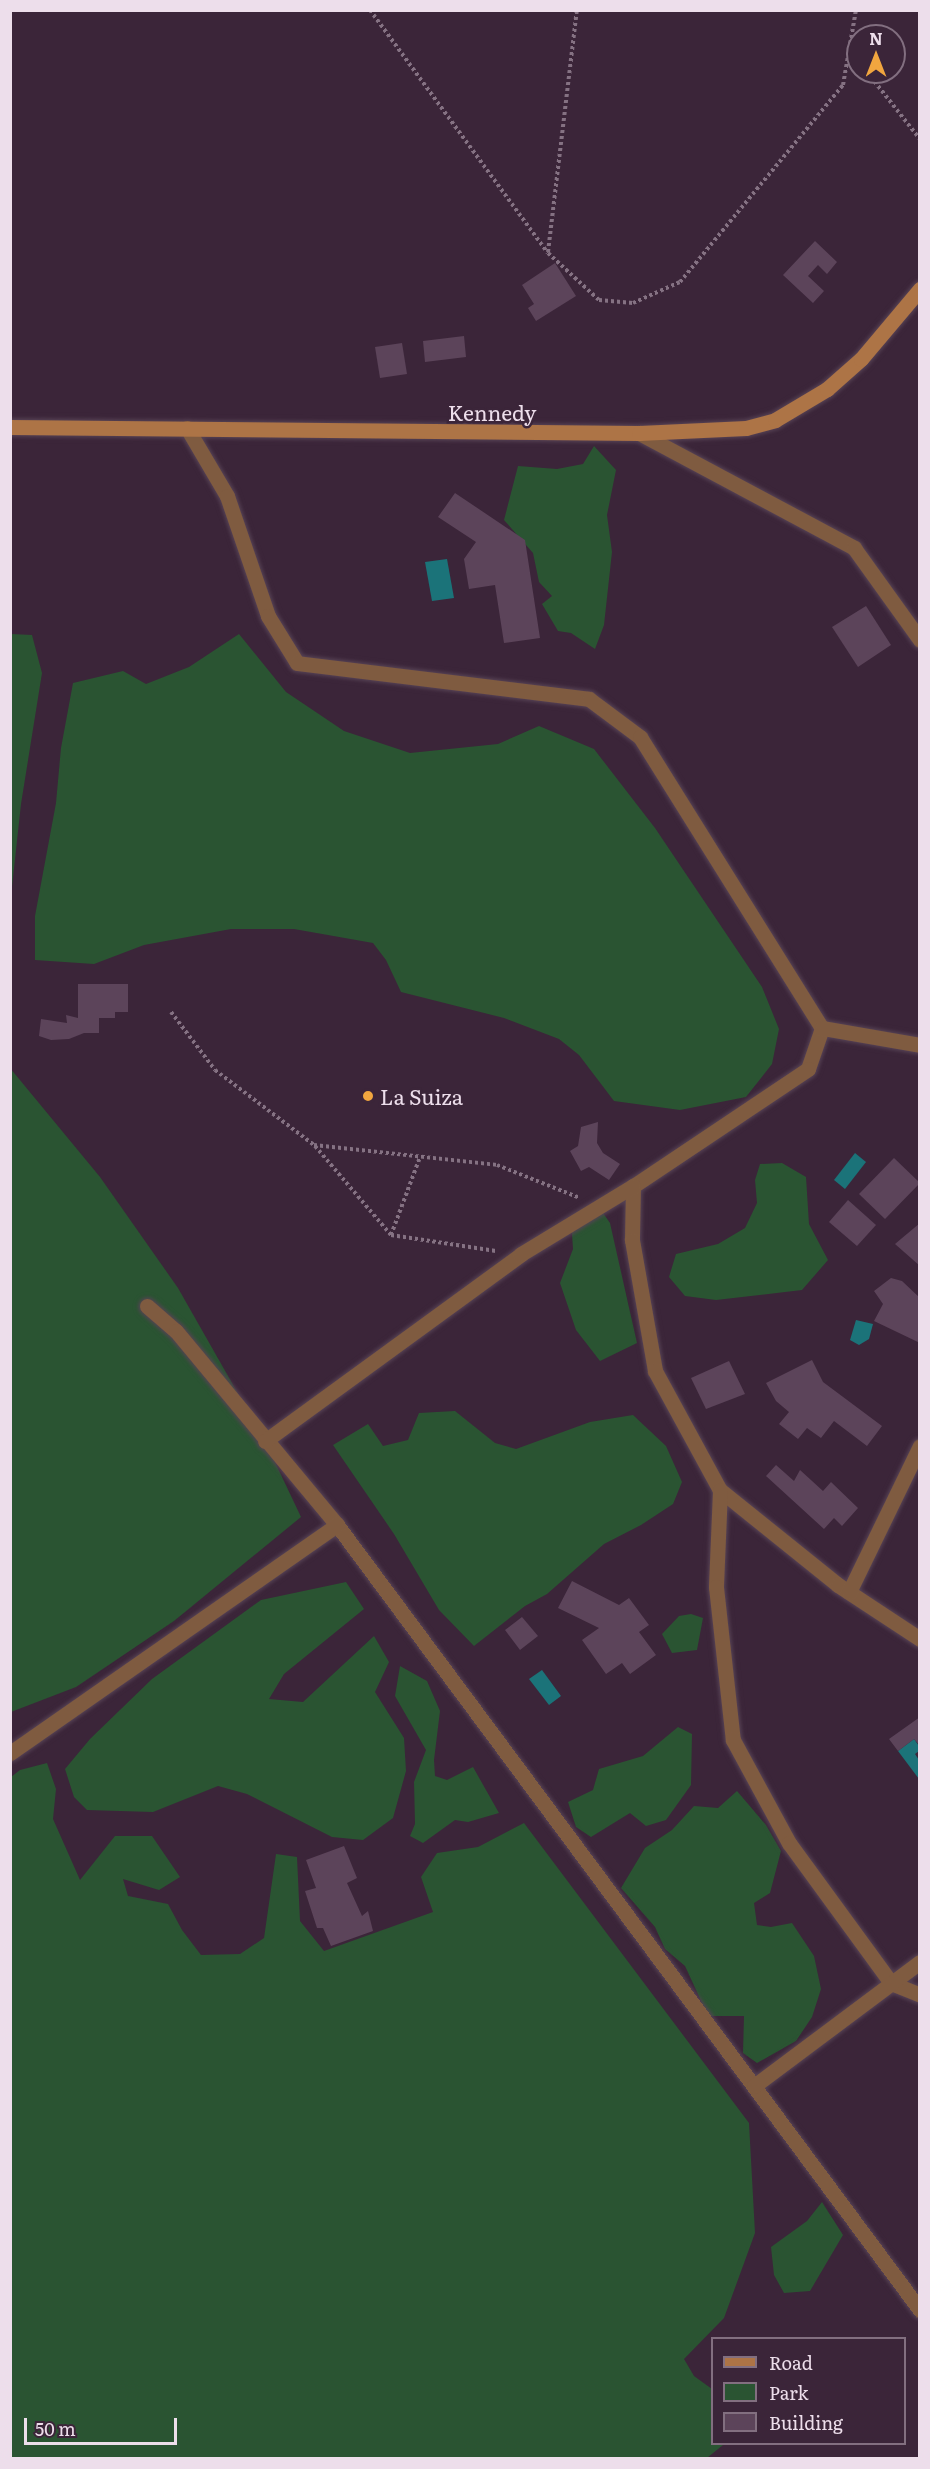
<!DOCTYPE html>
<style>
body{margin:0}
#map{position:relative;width:930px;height:2469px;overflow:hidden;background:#3b2539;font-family:Literata,serif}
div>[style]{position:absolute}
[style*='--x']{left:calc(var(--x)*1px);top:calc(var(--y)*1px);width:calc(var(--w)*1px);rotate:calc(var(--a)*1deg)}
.green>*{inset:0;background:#2a5432}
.water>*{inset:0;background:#1b7379}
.building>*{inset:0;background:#5c445a}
.path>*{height:4px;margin-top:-2px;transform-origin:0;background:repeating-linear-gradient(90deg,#857283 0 3px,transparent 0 6px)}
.roads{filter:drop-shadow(0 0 2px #574355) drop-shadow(0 0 2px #574355)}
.minor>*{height:15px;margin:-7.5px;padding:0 7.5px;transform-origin:7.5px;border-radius:7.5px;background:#7f5b40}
.secondary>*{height:15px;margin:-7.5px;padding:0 7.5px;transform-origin:7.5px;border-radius:7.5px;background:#ad7446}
.dots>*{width:16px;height:16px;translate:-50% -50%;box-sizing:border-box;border:3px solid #3b2539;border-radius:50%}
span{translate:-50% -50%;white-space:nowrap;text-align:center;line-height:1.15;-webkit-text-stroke:5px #3b2539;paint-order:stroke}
.street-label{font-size:21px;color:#eddeeb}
.poi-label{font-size:21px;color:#eddeeb}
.left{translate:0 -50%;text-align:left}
.frame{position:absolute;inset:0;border:12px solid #eddeeb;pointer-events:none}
.legend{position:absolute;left:711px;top:2337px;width:195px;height:108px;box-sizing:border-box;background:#3b2539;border:2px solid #826f80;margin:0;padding:8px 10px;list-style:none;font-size:18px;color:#eddeeb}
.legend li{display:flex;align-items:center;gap:12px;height:30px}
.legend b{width:30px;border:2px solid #826f80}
.north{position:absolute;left:846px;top:24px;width:60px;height:60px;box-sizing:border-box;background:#3b2539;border:2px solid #826f80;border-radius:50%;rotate:0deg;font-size:16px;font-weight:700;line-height:24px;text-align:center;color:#eddeeb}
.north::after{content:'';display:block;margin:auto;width:21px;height:27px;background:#f1a63f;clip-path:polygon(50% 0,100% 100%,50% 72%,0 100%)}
.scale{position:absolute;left:24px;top:2418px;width:153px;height:27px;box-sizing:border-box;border:3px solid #eddeeb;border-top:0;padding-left:8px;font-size:18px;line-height:21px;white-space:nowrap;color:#eddeeb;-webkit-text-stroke:4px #3b2539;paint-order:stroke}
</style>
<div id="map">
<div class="green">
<i style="clip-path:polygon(594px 446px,616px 470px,607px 515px,612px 552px,604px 625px,595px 649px,571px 633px,558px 631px,542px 604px,552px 596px,539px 582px,533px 553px,504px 520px,518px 466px,557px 469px,583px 464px)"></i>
<i style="clip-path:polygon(11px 634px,32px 635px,42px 673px,21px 804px,11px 896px)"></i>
<i style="clip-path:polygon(239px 634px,286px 692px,344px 731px,410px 753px,498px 744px,539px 726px,594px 749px,655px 828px,762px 987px,779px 1029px,772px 1064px,746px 1097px,680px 1110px,614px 1101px,579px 1055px,559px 1039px,504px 1018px,401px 992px,386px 960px,373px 943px,294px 929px,231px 929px,144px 945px,94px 964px,35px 960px,35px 916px,56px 803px,61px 748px,73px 683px,123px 671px,146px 684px,189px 667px)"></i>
<i style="clip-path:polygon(10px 1068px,100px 1177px,178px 1288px,265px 1441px,301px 1517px,174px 1621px,76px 1687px,11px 1712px)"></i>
<i style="clip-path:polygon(782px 1163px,806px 1177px,809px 1224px,828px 1260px,802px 1290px,716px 1300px,685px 1296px,669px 1277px,676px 1254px,718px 1244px,745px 1228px,757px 1203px,755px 1180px,760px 1164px)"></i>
<i style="clip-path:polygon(603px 1213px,610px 1223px,637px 1343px,600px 1361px,576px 1330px,560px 1283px,573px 1249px,571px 1220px)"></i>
<i style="clip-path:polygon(455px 1411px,495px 1443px,516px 1449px,590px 1422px,633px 1415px,666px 1446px,682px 1482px,673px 1504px,641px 1525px,604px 1544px,547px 1594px,525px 1606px,474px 1646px,439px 1610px,394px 1534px,333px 1445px,368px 1424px,383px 1446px,408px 1440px,419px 1413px)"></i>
<i style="clip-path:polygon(346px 1582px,364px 1609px,284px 1674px,269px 1699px,303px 1702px,374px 1636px,389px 1662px,375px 1692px,404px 1738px,406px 1771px,393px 1818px,363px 1840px,332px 1837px,247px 1794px,218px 1786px,153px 1812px,87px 1810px,74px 1797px,65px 1769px,90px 1739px,152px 1679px,261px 1600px)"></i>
<i style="clip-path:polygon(691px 1614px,703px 1618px,697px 1650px,672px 1653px,662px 1634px,679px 1616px)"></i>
<i style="clip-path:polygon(400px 1666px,427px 1681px,440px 1711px,434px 1760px,435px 1776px,447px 1780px,473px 1767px,499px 1813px,468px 1822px,455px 1820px,423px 1843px,410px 1836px,415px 1824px,414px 1782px,426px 1750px,395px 1696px)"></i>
<i style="clip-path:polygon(678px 1727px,692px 1734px,691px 1785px,666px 1820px,646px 1826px,630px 1813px,591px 1837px,576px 1827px,568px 1802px,593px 1790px,599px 1769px,643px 1756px)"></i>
<i style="clip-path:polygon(47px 1763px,56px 1789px,53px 1819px,80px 1880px,115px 1836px,152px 1836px,180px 1877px,159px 1890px,123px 1879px,128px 1896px,168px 1904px,182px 1930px,201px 1955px,240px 1954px,264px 1938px,276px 1854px,297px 1857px,300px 1921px,324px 1951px,433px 1912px,421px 1877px,437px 1853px,478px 1847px,524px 1823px,749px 2123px,755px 2233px,724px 2318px,684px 2359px,694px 2376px,712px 2389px,712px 2444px,723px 2445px,707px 2458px,11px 2458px,11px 1777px,20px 1770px)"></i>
<i style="clip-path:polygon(737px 1791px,766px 1825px,781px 1851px,770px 1893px,754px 1903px,757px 1925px,771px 1927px,792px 1923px,814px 1956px,821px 1989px,812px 2017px,796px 2041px,757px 2063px,743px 2053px,744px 2016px,708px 2016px,685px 1966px,665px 1949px,655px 1927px,621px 1888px,645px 1848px,672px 1830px,694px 1806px,718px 1808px)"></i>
<i style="clip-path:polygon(822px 2202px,843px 2235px,810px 2291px,784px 2293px,774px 2275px,771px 2247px,807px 2221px)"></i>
</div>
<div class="water">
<i style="clip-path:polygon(447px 559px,454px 598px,432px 601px,425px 562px)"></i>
<i style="clip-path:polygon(855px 1153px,866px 1162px,845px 1189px,834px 1180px)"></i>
<i style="clip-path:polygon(856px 1320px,873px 1324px,869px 1339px,859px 1345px,850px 1340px)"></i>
<i style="clip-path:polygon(542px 1670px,561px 1696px,549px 1705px,529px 1679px)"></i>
<i style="clip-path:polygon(914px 1739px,919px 1746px,919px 1751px,915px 1754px,919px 1760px,919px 1779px,898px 1751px)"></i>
</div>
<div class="building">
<i style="clip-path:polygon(815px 241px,837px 262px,827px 274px,818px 265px,808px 276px,824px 291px,813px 303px,783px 275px)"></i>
<i style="clip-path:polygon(555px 263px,576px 296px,536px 321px,528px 308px,534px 304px,522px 285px)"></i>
<i style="clip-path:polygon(464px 336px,466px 357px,425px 362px,423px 341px)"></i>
<i style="clip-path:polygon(402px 343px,407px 374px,380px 378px,375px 347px)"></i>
<i style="clip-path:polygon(455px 493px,525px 540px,540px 638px,504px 643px,495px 585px,469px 589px,464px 559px,476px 542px,438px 517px)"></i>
<i style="clip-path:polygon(866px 606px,891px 645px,858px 667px,832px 627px)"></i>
<i style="clip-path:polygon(78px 984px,128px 984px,128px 1012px,115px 1012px,115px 1018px,99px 1018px,99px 1033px,84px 1033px,69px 1039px,51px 1040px,39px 1036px,41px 1019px,67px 1023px,66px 1015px,78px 1018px)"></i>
<i style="clip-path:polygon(598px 1122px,597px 1143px,603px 1153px,620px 1164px,609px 1180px,589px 1167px,581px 1171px,570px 1151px,578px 1146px,581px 1127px)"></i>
<i style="clip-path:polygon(894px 1158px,920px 1183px,885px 1219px,859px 1194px)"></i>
<i style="clip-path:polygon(848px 1200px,876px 1225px,857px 1246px,829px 1222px)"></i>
<i style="clip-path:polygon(920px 1223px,920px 1266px,895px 1244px)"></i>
<i style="clip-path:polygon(891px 1278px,902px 1281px,920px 1298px,920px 1343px,874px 1321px,883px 1304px,874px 1291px)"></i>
<i style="clip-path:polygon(812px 1360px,823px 1382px,882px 1426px,867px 1446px,834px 1421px,821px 1438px,807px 1428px,798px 1439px,779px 1424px,789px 1412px,776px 1401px,766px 1383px)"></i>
<i style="clip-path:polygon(729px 1361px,745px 1394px,706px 1409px,691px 1378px)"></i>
<i style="clip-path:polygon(776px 1465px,794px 1481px,800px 1470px,823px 1491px,831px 1482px,858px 1508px,842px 1526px,834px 1518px,824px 1529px,766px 1476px)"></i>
<i style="clip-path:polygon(572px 1581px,619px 1605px,629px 1598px,649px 1625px,639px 1632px,656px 1655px,630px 1674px,622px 1663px,606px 1674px,582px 1640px,599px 1628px,558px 1608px)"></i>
<i style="clip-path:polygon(522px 1617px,538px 1636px,520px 1650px,505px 1630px)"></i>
<i style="clip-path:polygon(920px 1717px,920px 1746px,914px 1739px,898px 1751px,889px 1739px)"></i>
<i style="clip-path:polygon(344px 1846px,357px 1878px,347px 1883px,362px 1916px,368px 1911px,373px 1931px,331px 1946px,323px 1928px,317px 1928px,305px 1891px,316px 1888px,306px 1860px)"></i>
</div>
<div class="path">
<i style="--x:370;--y:10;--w:301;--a:53.8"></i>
<i style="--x:548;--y:253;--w:69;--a:42.7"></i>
<i style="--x:599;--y:300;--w:34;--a:5"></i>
<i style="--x:633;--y:303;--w:51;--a:-24.1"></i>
<i style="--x:680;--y:282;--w:256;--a:-50.4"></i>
<i style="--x:843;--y:85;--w:76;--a:-80.2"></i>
<i style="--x:850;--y:51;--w:13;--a:51"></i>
<i style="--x:867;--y:72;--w:85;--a:51.7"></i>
<i style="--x:548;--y:252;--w:244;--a:-83.2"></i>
<i style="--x:171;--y:1012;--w:73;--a:52.8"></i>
<i style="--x:215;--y:1070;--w:124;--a:37.1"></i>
<i style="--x:314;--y:1145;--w:184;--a:6.2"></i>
<i style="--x:497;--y:1165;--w:89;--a:21.7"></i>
<i style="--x:315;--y:1146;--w:117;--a:49.5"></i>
<i style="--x:391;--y:1235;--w:106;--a:8.7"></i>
<i style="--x:391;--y:1235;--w:83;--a:-69.6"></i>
</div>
<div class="roads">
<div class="minor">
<i style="--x:187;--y:428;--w:79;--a:59.5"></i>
<i style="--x:227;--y:496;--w:127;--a:71.1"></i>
<i style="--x:268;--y:616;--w:55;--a:58.3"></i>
<i style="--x:297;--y:663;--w:294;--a:7"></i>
<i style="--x:589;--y:699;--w:64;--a:36.7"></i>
<i style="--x:640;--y:737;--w:343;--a:58"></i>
<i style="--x:822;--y:1028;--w:43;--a:108.9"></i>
<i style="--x:808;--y:1069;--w:211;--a:146.2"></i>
<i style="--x:633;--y:1186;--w:54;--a:91.1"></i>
<i style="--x:632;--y:1240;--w:133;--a:80"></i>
<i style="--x:655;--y:1371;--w:136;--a:61.4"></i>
<i style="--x:720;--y:1490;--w:151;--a:38.8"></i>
<i style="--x:838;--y:1585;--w:98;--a:33.4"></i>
<i style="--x:639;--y:433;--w:244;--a:28.1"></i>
<i style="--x:854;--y:548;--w:113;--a:54.3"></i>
<i style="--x:822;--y:1028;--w:99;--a:9.8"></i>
<i style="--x:147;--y:1306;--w:38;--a:41"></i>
<i style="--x:176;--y:1331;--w:252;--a:50.3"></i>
<i style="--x:337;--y:1525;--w:978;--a:53.4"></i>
<i style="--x:265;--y:1441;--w:317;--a:-36.1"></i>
<i style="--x:521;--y:1254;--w:131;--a:-31.3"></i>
<i style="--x:720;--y:1490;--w:97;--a:92.4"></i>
<i style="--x:716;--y:1587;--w:154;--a:83.7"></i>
<i style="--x:733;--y:1740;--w:117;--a:61.5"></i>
<i style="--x:789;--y:1843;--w:173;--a:53.9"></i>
<i style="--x:891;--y:1983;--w:31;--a:22"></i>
<i style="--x:849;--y:1592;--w:162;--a:-64.1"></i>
<i style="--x:10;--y:1753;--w:399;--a:-34.9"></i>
<i style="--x:754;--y:2086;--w:207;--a:-36.8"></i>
</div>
<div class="secondary">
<i style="--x:10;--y:427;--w:629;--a:0.55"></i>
<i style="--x:639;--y:433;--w:107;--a:-2.7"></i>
<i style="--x:746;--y:428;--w:30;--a:-15"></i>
<i style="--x:775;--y:420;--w:61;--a:-30.8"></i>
<i style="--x:827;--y:389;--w:45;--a:-41.4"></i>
<i style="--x:861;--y:359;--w:92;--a:-49.9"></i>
</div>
</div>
<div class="dots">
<i style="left:368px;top:1096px;background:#f1a63f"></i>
</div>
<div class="street-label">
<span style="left:492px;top:412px">Kennedy</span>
</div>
<div class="poi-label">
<span class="left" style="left:380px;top:1096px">La Suiza</span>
</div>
<div class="frame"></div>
<ul class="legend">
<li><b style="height:8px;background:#ad7446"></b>Road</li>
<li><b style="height:16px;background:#2a5432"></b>Park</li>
<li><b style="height:16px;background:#5c445a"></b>Building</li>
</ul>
<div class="north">N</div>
<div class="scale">50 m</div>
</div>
